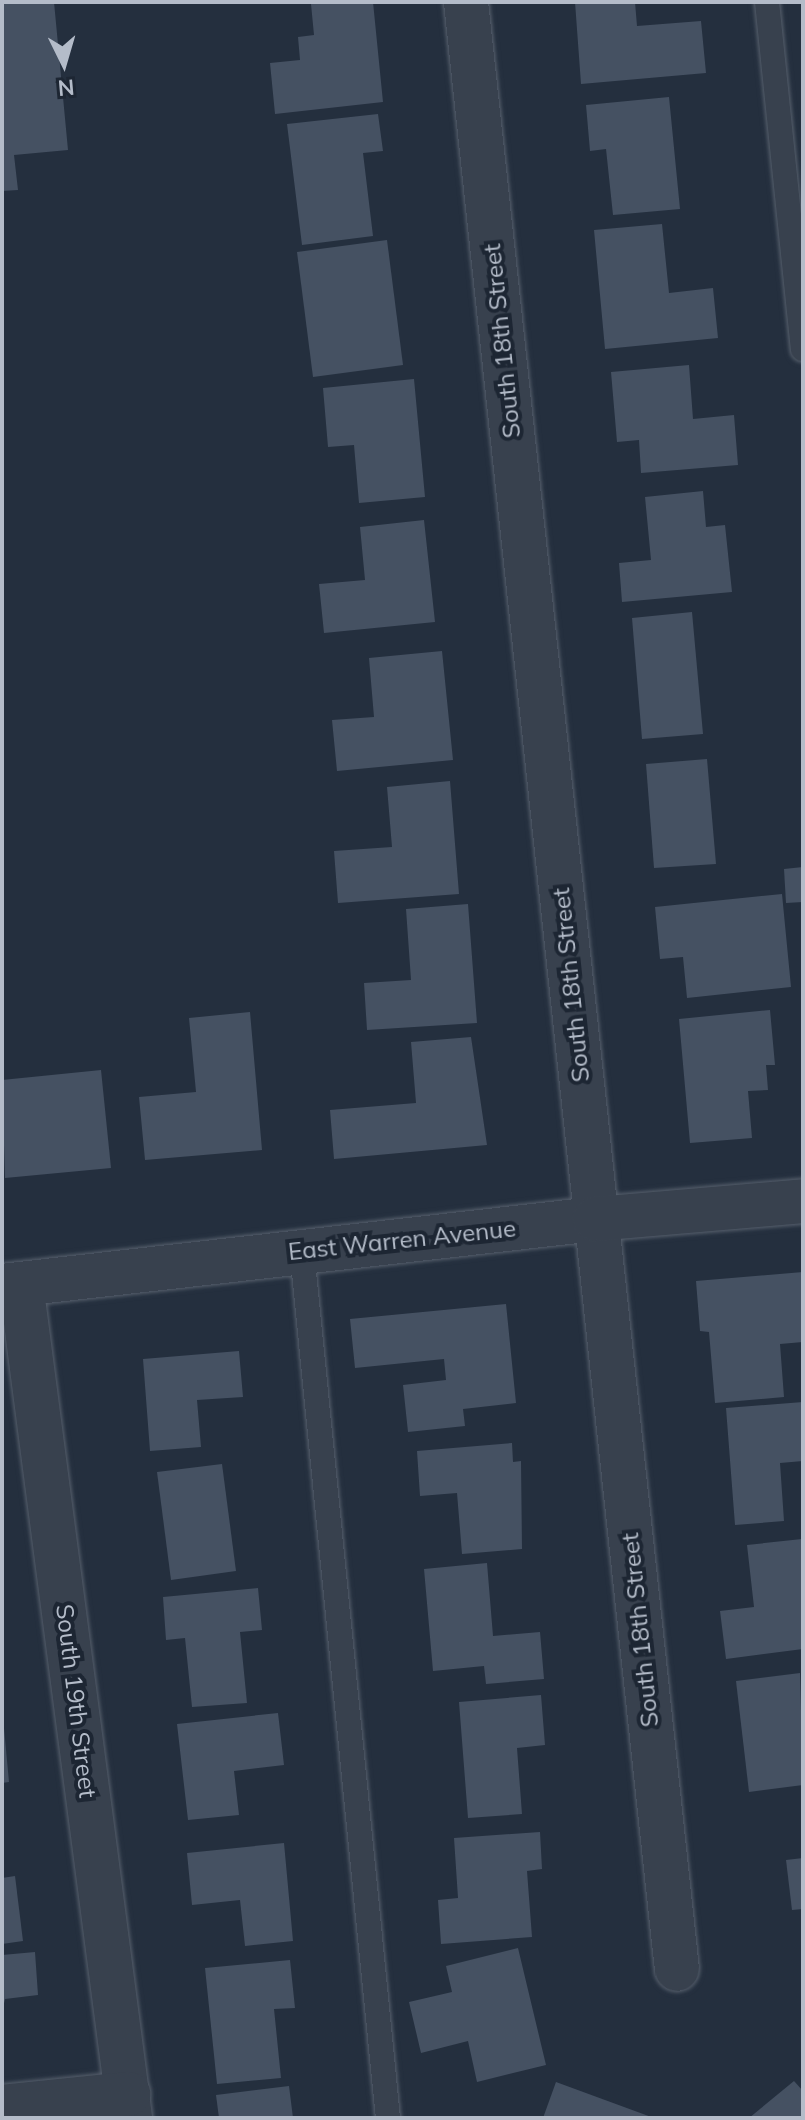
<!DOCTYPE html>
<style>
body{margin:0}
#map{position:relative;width:805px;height:2120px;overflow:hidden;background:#242f3e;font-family:Mulish,sans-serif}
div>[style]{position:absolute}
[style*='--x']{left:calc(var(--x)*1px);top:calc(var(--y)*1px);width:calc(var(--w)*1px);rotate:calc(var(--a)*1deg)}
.building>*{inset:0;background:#455162}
.roads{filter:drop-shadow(0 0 2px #565f6c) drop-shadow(0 0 2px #565f6c)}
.lane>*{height:24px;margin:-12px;padding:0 12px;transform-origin:12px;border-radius:12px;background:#38414e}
.street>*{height:44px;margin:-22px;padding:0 22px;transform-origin:22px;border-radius:22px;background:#38414e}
span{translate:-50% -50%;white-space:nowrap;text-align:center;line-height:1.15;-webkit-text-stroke:8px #1d2633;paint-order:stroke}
.street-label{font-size:24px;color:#b4bcc9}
.frame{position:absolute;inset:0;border:4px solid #b4bcc9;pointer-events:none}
.north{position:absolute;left:24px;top:24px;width:80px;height:80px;-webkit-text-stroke:6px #1d2633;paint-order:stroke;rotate:175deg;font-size:22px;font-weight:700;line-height:32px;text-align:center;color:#b4bcc9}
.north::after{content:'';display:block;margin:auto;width:28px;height:36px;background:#b4bcc9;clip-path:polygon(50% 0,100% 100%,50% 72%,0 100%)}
</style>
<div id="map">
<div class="building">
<i style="clip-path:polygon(2px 2px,54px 2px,68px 150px,14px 155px,18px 190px,2px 191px)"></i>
<i style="clip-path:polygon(373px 2px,383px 102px,275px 114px,270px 63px,300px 60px,298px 37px,314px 35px,311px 4px)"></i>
<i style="clip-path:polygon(575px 2px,635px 2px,637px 26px,701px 21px,706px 73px,581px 84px)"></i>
<i style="clip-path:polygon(669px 97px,680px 209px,613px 215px,606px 149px,590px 151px,586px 105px)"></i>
<i style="clip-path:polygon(378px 114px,383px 151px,363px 153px,373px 236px,302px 245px,287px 124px)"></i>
<i style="clip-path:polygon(662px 224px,669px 293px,713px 288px,718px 338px,605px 349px,594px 230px)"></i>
<i style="clip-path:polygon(387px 240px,403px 365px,313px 377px,297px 252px)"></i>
<i style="clip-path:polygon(689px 365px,693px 419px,734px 415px,738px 465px,641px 473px,639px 440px,617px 442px,611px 372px)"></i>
<i style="clip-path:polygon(414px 379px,425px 497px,359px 503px,354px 445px,328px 447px,323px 388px)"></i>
<i style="clip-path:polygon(703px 491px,706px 527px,725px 525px,732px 592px,622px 602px,619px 563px,651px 560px,645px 497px)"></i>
<i style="clip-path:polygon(424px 520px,435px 622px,324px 633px,319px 584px,365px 580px,360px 527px)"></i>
<i style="clip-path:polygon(692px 612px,703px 734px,642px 739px,632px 618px)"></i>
<i style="clip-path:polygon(442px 651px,453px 760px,337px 771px,332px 720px,374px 717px,369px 658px)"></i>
<i style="clip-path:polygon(707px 759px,716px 864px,654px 868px,646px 764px)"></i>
<i style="clip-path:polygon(450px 781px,459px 894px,338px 903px,334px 851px,392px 847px,387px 787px)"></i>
<i style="clip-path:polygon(803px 867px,803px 902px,786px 903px,784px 869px)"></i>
<i style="clip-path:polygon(782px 894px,791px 987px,687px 998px,683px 957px,660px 959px,655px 907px)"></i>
<i style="clip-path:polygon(468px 904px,477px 1023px,367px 1030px,364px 983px,411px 980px,406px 909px)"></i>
<i style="clip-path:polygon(770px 1010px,775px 1065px,766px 1065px,768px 1090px,748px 1091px,752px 1138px,690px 1143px,679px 1019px)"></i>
<i style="clip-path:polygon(250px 1012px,262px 1150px,145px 1160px,139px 1097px,196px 1092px,189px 1018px)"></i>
<i style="clip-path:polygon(471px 1037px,487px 1145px,334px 1159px,330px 1110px,416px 1103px,411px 1042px)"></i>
<i style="clip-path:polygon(101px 1070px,111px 1168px,5px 1178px,2px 1080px)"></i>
<i style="clip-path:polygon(803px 1272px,803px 1342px,780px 1344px,784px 1397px,715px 1403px,709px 1332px,700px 1331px,696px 1281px)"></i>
<i style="clip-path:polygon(506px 1304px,516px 1403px,463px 1409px,465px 1426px,408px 1432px,403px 1385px,446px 1380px,444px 1359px,355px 1368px,350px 1319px)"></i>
<i style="clip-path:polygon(239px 1351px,243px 1397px,197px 1400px,201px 1447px,150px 1451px,143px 1359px)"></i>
<i style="clip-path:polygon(803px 1402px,803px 1461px,780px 1463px,784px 1521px,735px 1525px,726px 1408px)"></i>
<i style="clip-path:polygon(512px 1443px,513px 1462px,521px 1461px,522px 1549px,462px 1554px,457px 1493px,420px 1496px,417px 1451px)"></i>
<i style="clip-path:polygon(222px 1464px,236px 1571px,171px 1580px,157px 1472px)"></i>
<i style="clip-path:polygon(802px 1539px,803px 1649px,726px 1659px,720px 1611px,754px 1607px,747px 1545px)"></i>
<i style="clip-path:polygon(487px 1563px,493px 1636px,540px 1632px,544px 1679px,486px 1684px,484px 1666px,433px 1671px,424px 1569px)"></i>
<i style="clip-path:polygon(258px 1588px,262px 1630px,240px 1632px,247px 1703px,192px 1707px,185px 1638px,166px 1640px,163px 1597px)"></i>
<i style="clip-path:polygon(800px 1673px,803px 1785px,749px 1792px,736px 1681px)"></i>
<i style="clip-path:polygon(541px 1695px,545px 1745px,517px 1748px,522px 1814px,468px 1818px,459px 1702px)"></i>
<i style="clip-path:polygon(278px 1713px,284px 1765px,234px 1771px,239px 1815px,188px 1820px,177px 1724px)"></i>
<i style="clip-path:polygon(4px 1728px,9px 1782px,2px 1783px,2px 1729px)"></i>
<i style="clip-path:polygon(540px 1832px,542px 1869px,527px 1871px,532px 1937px,441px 1944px,438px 1900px,458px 1898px,454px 1838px)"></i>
<i style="clip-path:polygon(284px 1843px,293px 1941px,245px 1946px,240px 1900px,192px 1905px,187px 1853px)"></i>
<i style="clip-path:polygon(803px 1858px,803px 1909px,792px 1910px,786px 1860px)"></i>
<i style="clip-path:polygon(15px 1876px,23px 1941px,2px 1944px,2px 1878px)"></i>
<i style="clip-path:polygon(518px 1948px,546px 2065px,477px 2082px,468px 2041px,421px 2053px,409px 2002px,452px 1992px,446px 1966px)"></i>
<i style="clip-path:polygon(35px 1952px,38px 1995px,5px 1999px,2px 2012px,2px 1955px)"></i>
<i style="clip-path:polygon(290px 1960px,295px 2008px,274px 2009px,281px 2078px,217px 2084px,205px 1968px)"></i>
<i style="clip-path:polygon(794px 2081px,803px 2091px,803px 2118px,749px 2118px)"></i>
<i style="clip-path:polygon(556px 2082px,654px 2118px,543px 2118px)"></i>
<i style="clip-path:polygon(289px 2086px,293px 2118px,219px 2118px,216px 2095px)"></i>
</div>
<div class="roads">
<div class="lane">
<i style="--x:767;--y:2;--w:349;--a:84.1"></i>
<i style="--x:302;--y:1252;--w:870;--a:84.33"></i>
</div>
<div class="street">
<i style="--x:466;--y:2;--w:1978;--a:83.88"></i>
<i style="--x:21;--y:1284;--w:841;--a:82.55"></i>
<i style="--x:2;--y:1286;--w:597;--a:-6.45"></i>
<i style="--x:595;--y:1219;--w:209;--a:-4.9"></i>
<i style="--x:2;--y:2107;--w:127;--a:-5.9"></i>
</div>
</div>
<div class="street-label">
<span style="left:502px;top:341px;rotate:-96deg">South 18th Street</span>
<span style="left:571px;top:985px;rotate:-96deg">South 18th Street</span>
<span style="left:402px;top:1240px;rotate:-6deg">East Warren Avenue</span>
<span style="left:640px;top:1630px;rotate:-96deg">South 18th Street</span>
<span style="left:76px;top:1701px;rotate:83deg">South 19th Street</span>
</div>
<div class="frame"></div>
<div class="north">N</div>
</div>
